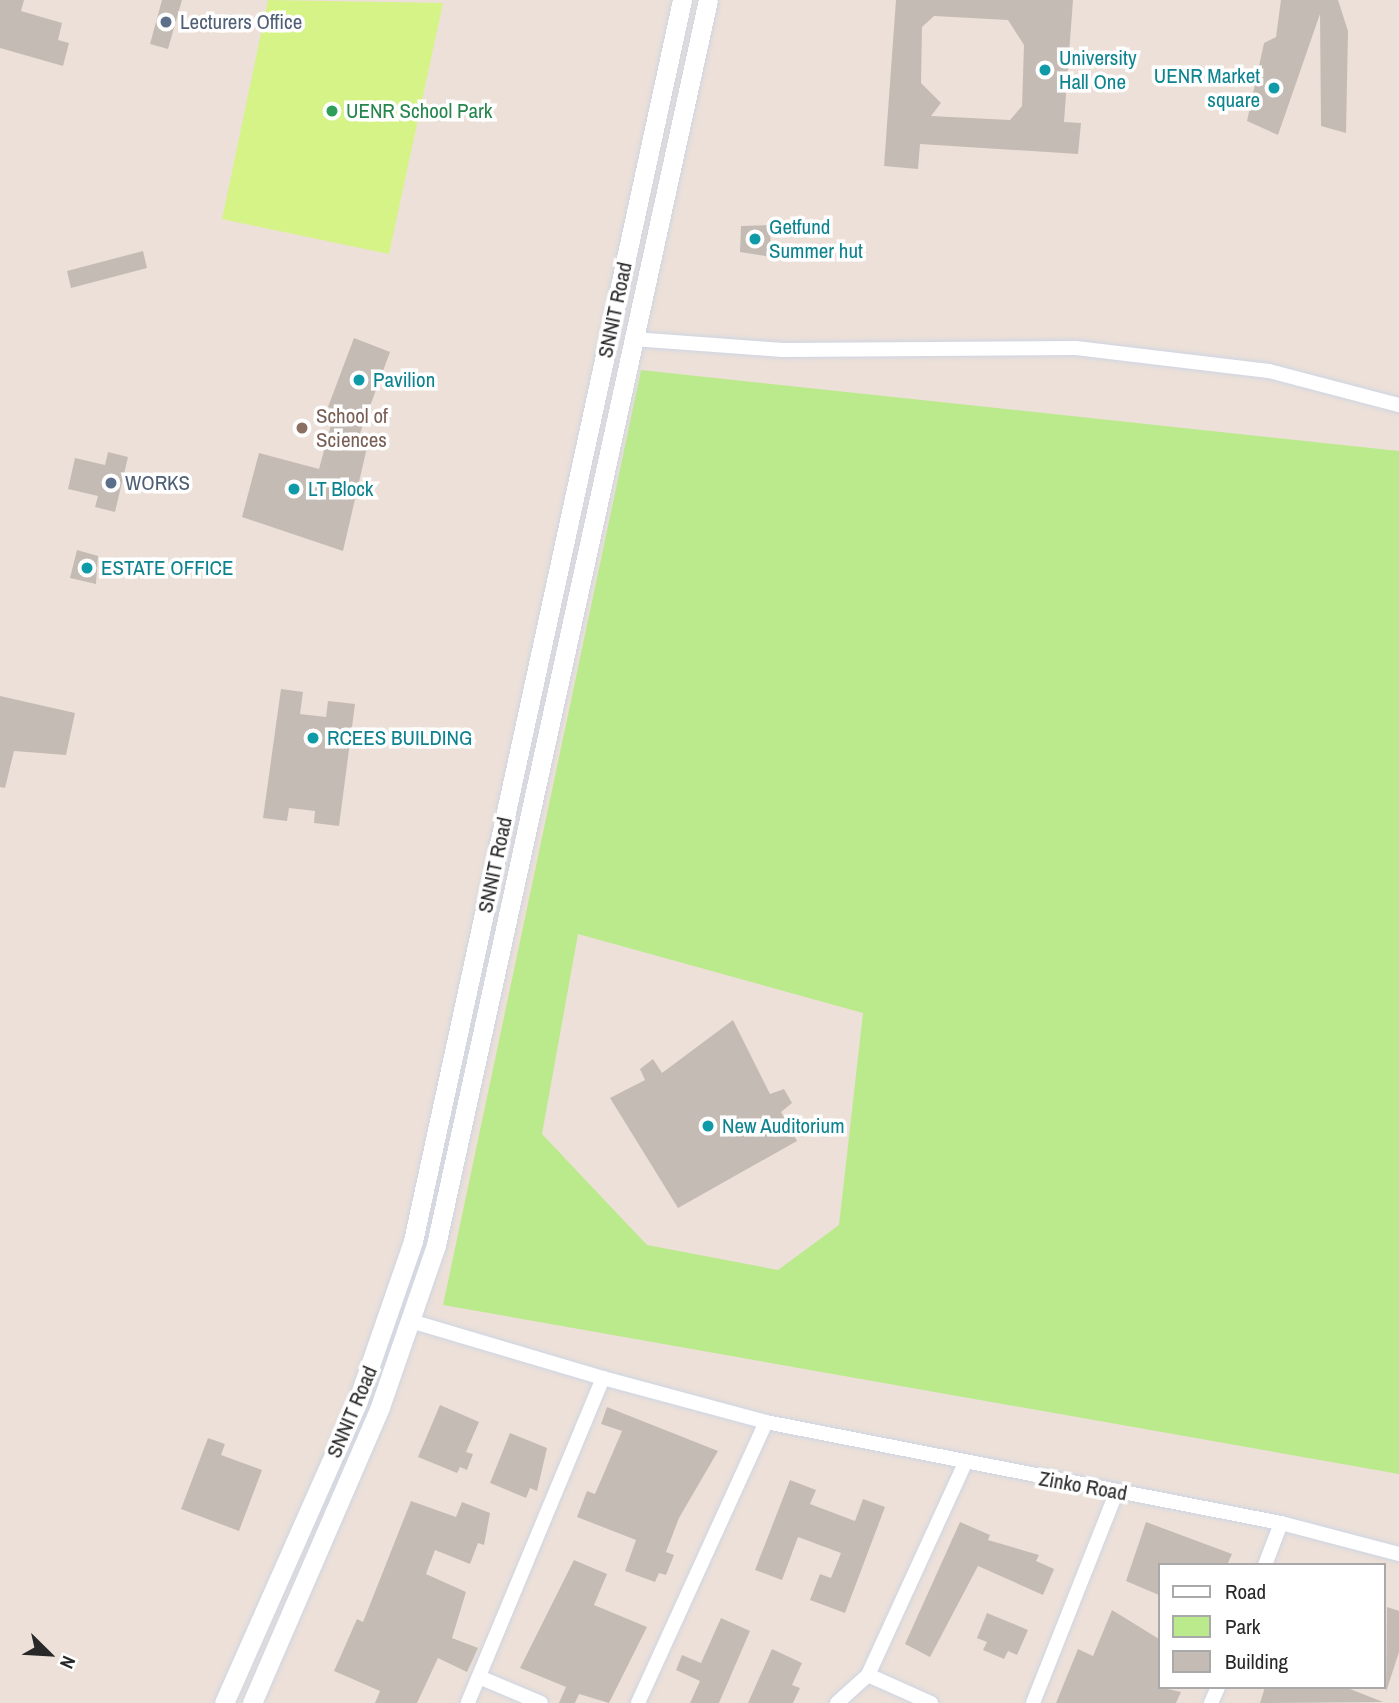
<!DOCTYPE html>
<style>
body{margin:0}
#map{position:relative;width:1399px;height:1703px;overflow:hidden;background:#ede0d8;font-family:"Archivo Narrow",sans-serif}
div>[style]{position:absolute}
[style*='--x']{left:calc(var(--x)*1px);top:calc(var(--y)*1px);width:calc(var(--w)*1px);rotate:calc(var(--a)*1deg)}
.green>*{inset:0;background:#bbea8d}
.pitch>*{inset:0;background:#d6f388}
.building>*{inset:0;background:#c4bcb4}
.roads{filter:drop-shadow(0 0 2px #cdd5e3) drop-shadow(0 0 2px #cdd5e3)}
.minor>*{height:14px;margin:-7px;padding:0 7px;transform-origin:7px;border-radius:7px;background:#fff}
.tertiary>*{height:19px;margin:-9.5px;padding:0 9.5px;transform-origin:9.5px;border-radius:9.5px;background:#fff}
.dots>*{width:19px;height:19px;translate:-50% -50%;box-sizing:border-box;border:4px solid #fff;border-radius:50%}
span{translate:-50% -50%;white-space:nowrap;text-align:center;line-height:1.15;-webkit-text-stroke:7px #fff;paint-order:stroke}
.service-label{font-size:21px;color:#4e5e75}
.left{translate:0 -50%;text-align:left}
.culture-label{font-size:21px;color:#0d838f}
.right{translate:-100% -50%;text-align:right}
.leisure-label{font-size:21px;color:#27864d}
.street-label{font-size:21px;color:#282828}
.education-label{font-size:21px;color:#785e54}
.legend{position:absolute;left:1158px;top:1563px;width:228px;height:126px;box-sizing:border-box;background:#fff;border:2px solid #a9a9a9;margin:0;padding:9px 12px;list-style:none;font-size:21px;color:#282828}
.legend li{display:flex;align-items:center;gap:14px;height:35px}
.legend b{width:35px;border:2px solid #a9a9a9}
.north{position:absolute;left:14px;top:1619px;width:70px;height:70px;-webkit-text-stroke:5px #fff;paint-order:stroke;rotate:114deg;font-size:19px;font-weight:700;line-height:28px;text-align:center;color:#282828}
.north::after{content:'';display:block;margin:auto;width:24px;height:32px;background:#282828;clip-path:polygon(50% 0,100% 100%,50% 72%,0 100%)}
</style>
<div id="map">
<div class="green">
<i style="clip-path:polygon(evenodd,641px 370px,1399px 451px,1399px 1474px,443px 1305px,641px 370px,578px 934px,863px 1013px,839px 1225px,778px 1270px,647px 1245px,542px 1134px,578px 934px)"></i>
</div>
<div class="pitch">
<i style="clip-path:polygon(268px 0,443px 3px,389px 254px,222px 219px)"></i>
</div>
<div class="building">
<i style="clip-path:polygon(0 0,24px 0,21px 11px,62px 23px,58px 40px,69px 43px,63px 66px,0 48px)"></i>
<i style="clip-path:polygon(162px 0,182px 0,168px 49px,150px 44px)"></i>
<i style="clip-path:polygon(evenodd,896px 0,1073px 0,1064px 122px,1081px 123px,1078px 154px,920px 144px,918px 169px,884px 166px,896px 0,934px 16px,1008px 20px,1024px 45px,1022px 106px,1010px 120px,931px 116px,941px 103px,921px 83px,922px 27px,934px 16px)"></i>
<i style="clip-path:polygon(1281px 0,1338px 0,1348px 31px,1346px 133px,1321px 126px,1320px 14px,1278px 135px,1247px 121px,1264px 43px,1276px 37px)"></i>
<i style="clip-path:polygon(770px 225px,771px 257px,740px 252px,741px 226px)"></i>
<i style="clip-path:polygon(143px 251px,147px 268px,71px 288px,67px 271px)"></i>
<i style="clip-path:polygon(354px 338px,390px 352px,359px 436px,369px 439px,343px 551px,242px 517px,259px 453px,319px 469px,335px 410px,328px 407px)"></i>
<i style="clip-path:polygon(108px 452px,128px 457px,115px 512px,95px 507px,98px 496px,68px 489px,75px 458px,105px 465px)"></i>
<i style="clip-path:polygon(77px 550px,98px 556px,96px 584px,70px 578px)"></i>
<i style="clip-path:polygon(281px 689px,303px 692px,300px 714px,326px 717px,328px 701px,355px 704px,339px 826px,314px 823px,315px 811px,289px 808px,287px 821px,263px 818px)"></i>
<i style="clip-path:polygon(0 696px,75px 713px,66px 755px,14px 751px,5px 788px,0 787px)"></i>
<i style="clip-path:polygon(733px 1020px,770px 1094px,784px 1089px,792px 1103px,781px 1112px,797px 1141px,678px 1208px,610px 1098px,645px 1080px,640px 1069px,653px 1059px,662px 1073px)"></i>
<i style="clip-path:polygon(440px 1405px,479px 1422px,466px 1452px,473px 1454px,467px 1470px,460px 1467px,457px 1473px,418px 1457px)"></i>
<i style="clip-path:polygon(607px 1407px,718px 1451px,679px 1518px,666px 1552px,674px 1555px,666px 1575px,659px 1573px,655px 1582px,625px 1571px,636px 1540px,577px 1517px,587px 1491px,595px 1494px,622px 1431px,601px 1424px)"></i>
<i style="clip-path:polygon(510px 1433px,547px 1448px,537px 1491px,530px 1488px,526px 1498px,490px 1483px)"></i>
<i style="clip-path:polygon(208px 1438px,225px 1444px,221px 1455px,262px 1470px,239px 1531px,181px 1509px)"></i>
<i style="clip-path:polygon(790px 1480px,816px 1490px,810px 1504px,855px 1521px,863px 1499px,885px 1507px,845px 1613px,810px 1600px,820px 1574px,831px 1578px,841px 1553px,798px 1537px,782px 1580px,755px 1570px)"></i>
<i style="clip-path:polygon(411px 1501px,456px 1517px,462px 1502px,490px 1513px,484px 1545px,478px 1543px,470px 1564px,435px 1550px,426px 1574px,466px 1592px,452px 1638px,478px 1648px,467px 1672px,438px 1658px,417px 1703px,375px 1703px,380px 1691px,334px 1671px,357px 1619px,363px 1622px)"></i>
<i style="clip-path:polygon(960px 1522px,990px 1535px,988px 1540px,1039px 1555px,1036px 1561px,1054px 1569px,1043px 1595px,978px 1566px,930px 1657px,905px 1644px)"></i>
<i style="clip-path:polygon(1146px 1522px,1232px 1554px,1227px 1565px,1159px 1565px,1159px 1595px,1126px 1581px)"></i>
<i style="clip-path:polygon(574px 1560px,607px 1574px,594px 1605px,647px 1627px,609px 1703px,579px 1694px,575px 1703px,559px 1703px,566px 1687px,520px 1668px)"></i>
<i style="clip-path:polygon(1387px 1607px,1399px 1611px,1399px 1652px,1386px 1692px)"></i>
<i style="clip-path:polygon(1112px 1610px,1159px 1639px,1159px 1687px,1181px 1692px,1176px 1703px,1056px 1703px,1078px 1649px,1093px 1656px)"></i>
<i style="clip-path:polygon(987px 1613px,1028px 1630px,1017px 1655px,1008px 1651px,1004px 1659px,983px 1650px,987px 1642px,977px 1638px)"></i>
<i style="clip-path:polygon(721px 1618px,750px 1631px,719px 1703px,690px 1703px,700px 1681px,676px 1670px,682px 1655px,701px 1663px)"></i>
<i style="clip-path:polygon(772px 1649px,802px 1663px,792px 1685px,800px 1688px,793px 1703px,748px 1703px)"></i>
<i style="clip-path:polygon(1265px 1687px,1345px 1687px,1383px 1702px,1260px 1703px)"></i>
</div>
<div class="roads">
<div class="minor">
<i style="--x:633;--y:339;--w:150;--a:4.2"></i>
<i style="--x:783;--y:350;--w:293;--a:-0.4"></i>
<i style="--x:1076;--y:348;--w:194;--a:6.8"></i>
<i style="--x:1269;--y:371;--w:134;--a:14.7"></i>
<i style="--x:414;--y:1322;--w:197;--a:16.5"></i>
<i style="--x:603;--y:1378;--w:352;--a:112.6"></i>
<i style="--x:603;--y:1378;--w:169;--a:15.1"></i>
<i style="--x:766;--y:1422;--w:309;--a:114.5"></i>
<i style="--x:766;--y:1422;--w:525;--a:11.1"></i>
<i style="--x:1281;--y:1523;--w:122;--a:14.7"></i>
<i style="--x:1265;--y:1565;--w:45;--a:-69.1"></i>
<i style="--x:868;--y:1675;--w:69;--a:24"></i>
<i style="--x:479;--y:1677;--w:67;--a:22.8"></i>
<i style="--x:837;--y:1703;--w:42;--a:-42.1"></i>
<i style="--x:868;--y:1675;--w:231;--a:-65.4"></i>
<i style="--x:1033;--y:1703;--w:228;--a:-68.4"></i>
<i style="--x:1211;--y:1703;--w:17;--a:-66"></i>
</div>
<div class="tertiary">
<i style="--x:224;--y:1703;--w:331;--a:-66.1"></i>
<i style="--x:358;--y:1400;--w:168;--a:-70.9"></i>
<i style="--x:413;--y:1241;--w:1270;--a:-77.77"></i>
<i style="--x:252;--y:1703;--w:322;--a:-66.6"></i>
<i style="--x:380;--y:1407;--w:171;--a:-70.9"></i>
<i style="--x:436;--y:1245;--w:1274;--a:-77.68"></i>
</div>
</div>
<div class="dots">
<i style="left:166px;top:22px;background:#5c6f8a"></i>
<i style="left:1045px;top:70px;background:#0f9aa8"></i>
<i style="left:1274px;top:88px;background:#0f9aa8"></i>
<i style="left:332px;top:111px;background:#2e9e5b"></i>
<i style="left:755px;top:239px;background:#0f9aa8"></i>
<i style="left:359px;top:380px;background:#0f9aa8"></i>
<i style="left:302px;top:428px;background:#8d6e63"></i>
<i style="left:111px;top:483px;background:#5c6f8a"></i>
<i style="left:294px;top:489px;background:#0f9aa8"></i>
<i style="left:87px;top:568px;background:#0f9aa8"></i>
<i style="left:313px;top:738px;background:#0f9aa8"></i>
<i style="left:708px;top:1126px;background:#0f9aa8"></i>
</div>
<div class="service-label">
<span class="left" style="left:180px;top:22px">Lecturers Office</span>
<span class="left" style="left:125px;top:483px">WORKS</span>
</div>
<div class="culture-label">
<span class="left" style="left:1059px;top:70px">University<br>Hall One</span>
<span class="right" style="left:1260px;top:88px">UENR Market<br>square</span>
<span class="left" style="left:769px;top:239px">Getfund<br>Summer hut</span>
<span class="left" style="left:373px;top:380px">Pavilion</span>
<span class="left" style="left:308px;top:489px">LT Block</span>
<span class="left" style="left:101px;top:568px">ESTATE OFFICE</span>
<span class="left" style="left:327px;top:738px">RCEES BUILDING</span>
<span class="left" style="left:722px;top:1126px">New Auditorium</span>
</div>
<div class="leisure-label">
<span class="left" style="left:346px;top:111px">UENR School Park</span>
</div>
<div class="street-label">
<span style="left:615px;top:310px;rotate:-78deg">SNNIT Road</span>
<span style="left:495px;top:865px;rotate:-78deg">SNNIT Road</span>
<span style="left:352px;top:1412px;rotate:-67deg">SNNIT Road</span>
<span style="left:1083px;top:1486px;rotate:10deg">Zinko Road</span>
</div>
<div class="education-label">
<span class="left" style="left:316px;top:428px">School of<br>Sciences</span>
</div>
<ul class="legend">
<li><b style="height:9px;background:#fff"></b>Road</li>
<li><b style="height:19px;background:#bbea8d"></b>Park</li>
<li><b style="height:19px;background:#c4bcb4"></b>Building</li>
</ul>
<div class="north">N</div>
</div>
